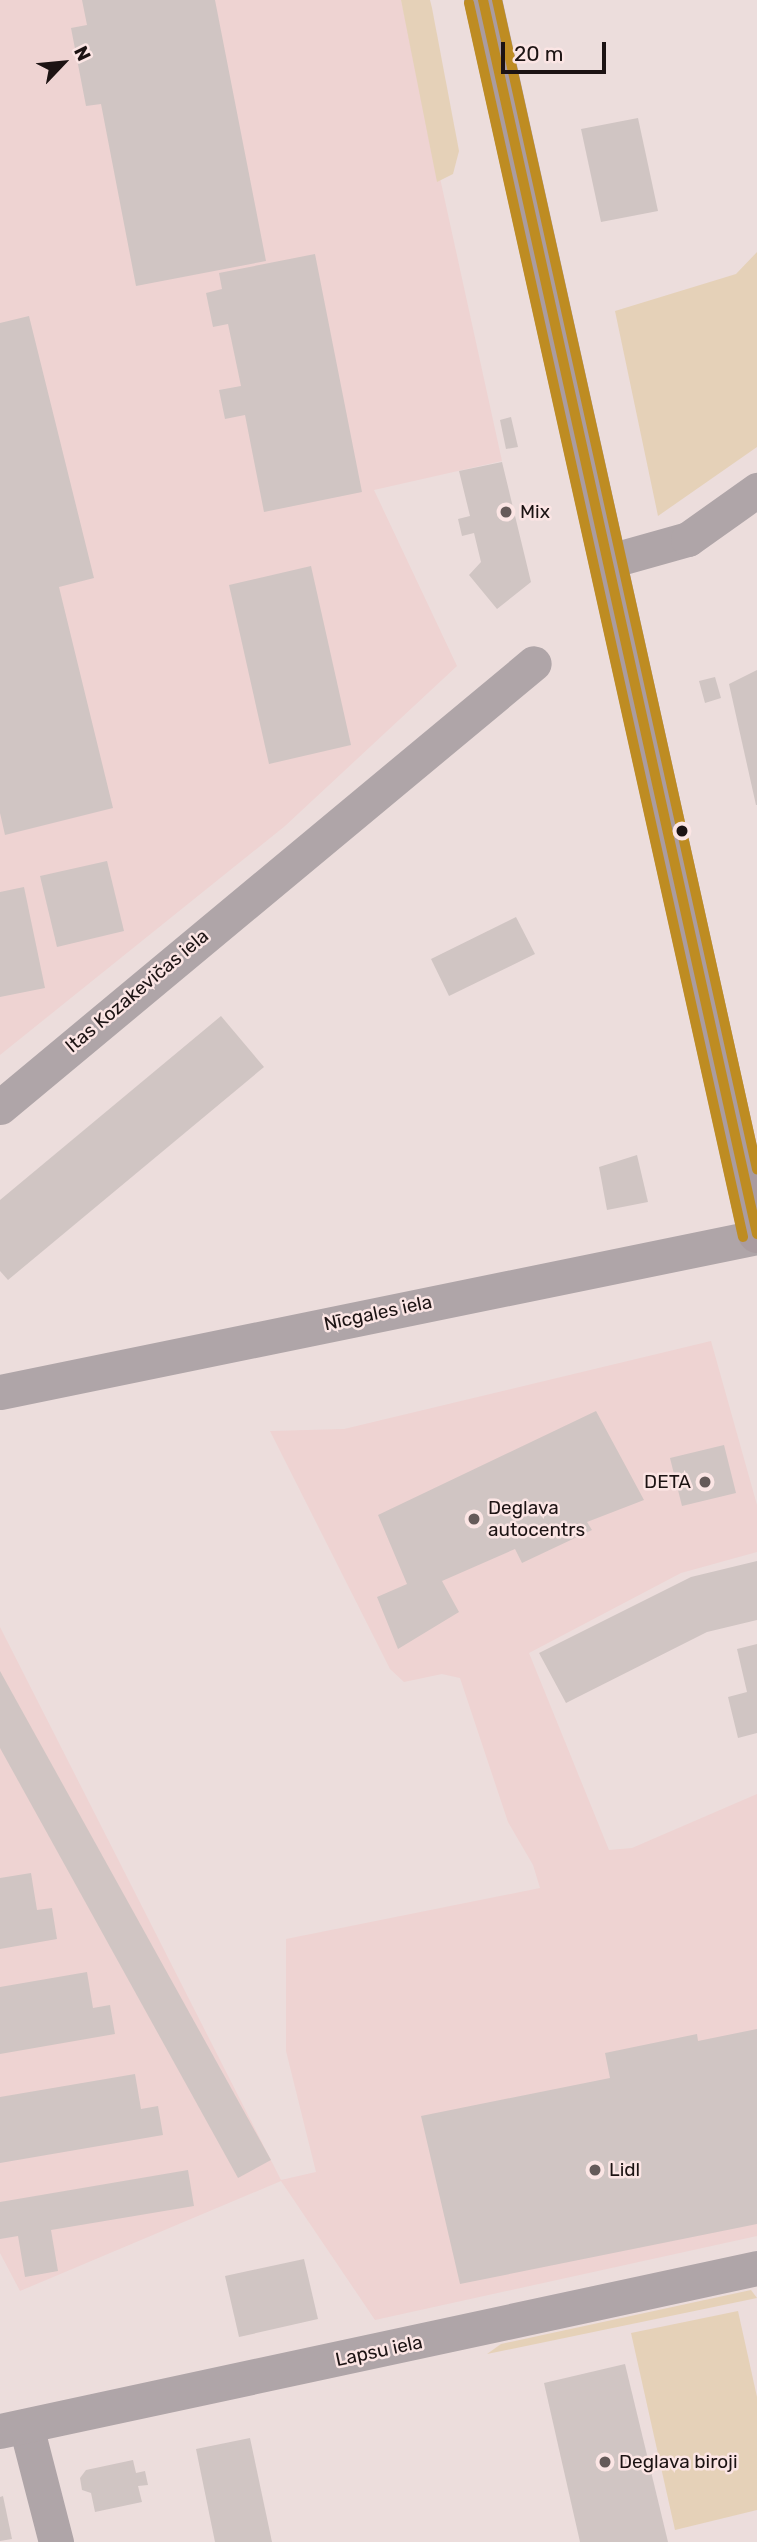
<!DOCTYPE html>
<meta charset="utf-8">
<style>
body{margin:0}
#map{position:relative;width:757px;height:2542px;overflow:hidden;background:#ecdddc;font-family:Rubik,sans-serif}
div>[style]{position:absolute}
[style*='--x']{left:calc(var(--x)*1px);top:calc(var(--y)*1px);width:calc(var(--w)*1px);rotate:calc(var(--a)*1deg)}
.built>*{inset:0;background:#eed3d2}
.green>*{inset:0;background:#e5d1b8}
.building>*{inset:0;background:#d0c5c3}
.minor>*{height:35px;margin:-17.5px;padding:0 17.5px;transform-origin:17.5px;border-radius:17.5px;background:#afa5a8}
.major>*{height:38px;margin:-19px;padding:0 19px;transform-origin:19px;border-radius:19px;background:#aa9ca0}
.bus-1>*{height:10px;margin:-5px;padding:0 5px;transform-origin:5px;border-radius:5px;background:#be8c22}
.bus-2>*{height:10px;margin:-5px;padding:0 5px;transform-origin:5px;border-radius:5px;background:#be8c22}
.bus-3>*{height:10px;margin:-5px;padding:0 5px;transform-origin:5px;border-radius:5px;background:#be8c22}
.dots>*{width:19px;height:19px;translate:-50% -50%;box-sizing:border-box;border:4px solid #fbe5e4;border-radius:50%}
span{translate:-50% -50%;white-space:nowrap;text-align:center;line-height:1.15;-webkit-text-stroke:5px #fbe5e4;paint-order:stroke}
.poi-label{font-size:19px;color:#1c1313}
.left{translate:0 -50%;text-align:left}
.right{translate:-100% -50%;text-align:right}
.street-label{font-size:19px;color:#1c1313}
.north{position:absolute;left:28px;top:28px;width:70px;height:70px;-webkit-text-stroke:5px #fbe5e4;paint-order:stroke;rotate:64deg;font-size:19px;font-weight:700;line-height:28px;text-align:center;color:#1c1313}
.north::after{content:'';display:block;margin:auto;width:24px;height:32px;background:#1c1313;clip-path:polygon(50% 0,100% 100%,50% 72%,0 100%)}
.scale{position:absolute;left:501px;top:42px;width:105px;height:32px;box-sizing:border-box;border:4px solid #1c1313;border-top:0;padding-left:9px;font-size:21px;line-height:24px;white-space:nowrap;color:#1c1313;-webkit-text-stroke:5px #fbe5e4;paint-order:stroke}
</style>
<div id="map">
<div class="built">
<i style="clip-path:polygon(0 0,401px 0,502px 461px,374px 490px,457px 666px,285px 826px,0 1055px)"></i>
<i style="clip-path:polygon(711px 1341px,757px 1505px,757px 1552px,681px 1573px,529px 1653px,609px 1850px,632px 1848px,757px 1794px,757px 2236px,375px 2320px,281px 2181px,20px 2291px,0 2253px,0 1627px,281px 2180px,316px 2172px,286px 2051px,286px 1939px,540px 1888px,533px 1865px,508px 1822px,460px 1678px,442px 1674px,404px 1682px,390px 1669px,270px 1431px,344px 1429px)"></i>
</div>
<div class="green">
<i style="clip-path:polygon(401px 0,430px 0,432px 8px,459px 151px,453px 174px,437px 182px)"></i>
<i style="clip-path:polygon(757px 252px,757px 447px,658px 516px,615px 311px,736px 274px)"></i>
<i style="clip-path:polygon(751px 2290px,757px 2298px,487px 2354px,501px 2344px)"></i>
<i style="clip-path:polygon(738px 2311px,757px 2397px,757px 2510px,675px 2530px,631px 2333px)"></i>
</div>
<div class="building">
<i style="clip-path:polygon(82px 0,215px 0,266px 261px,136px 286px,101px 104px,86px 106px,71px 28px,87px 25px)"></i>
<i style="clip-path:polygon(638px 118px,658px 211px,601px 222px,581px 129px)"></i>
<i style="clip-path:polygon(315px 254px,362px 492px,264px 512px,245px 415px,225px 419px,219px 390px,241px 386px,228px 324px,213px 327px,206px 293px,222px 289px,219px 273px)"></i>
<i style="clip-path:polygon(29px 316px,94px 578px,59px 587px,113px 808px,5px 835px,0 813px,0 323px)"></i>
<i style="clip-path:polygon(511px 417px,518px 447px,506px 449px,500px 420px)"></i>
<i style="clip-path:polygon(502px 462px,531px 582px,497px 609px,469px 575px,481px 562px,474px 533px,462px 536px,458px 519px,470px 516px,459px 471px)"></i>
<i style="clip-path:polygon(311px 566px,351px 745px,269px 764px,229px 585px)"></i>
<i style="clip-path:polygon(757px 670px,757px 805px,756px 805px,729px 684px)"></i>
<i style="clip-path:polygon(715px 677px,721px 698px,705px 703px,699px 681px)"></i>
<i style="clip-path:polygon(107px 861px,124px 931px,57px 947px,40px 876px)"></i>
<i style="clip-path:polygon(24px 887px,45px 988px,0 997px,0 892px)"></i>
<i style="clip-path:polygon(516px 917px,535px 954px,449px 996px,431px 959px)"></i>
<i style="clip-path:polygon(221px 1016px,264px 1067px,8px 1280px,0 1271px,0 1200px)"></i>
<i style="clip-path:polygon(637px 1155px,648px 1202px,607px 1210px,599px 1167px)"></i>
<i style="clip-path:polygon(596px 1411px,644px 1500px,587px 1522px,592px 1530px,522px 1563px,515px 1549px,442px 1581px,459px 1612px,398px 1649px,377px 1597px,407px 1584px,378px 1515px)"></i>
<i style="clip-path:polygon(724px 1445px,736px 1493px,682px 1506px,670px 1458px)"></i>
<i style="clip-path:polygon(757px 1561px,757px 1620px,707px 1632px,566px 1703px,539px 1653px,691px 1577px)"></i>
<i style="clip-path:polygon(757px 1644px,757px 1733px,738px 1738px,728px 1697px,747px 1692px,737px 1649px)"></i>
<i style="clip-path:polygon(0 1671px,271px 2160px,238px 2178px,0 1748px)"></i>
<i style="clip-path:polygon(31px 1873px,37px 1910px,52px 1908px,57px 1939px,0 1949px,0 1878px)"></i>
<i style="clip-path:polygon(87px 1972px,93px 2008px,110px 2005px,115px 2034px,0 2054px,0 1987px)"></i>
<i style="clip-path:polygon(757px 2029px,757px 2224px,460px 2284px,421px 2116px,610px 2078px,605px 2053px,697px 2034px,698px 2041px)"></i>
<i style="clip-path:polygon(135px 2074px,141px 2109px,158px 2106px,163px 2135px,0 2163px,0 2097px)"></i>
<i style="clip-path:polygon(188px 2170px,194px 2206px,51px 2230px,58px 2271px,25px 2277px,18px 2236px,0 2239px,0 2202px)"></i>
<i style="clip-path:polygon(304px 2259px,318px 2319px,239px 2337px,225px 2276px)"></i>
<i style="clip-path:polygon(625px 2364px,668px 2542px,580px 2542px,544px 2383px)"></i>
<i style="clip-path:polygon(250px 2438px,272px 2542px,215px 2542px,196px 2449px)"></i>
<i style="clip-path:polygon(133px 2460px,136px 2473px,145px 2471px,148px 2485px,138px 2486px,142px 2502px,95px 2512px,91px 2493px,82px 2490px,80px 2478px,86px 2470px)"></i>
<i style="clip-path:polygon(3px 2496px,12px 2539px,0 2541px,0 2497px)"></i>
</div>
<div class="minor">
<i style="--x:606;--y:562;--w:85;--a:-15.7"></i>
<i style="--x:688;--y:539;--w:85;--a:-35.4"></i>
<i style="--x:0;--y:1107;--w:694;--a:-39.74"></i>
<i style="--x:0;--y:1392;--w:773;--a:-11.57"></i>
<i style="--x:26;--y:2426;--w:120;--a:75.5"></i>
<i style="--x:0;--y:2431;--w:774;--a:-12.15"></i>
</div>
<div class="major">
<i style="--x:483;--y:0;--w:1264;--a:77.48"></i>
</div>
<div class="bus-1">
<i style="--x:483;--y:0;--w:1264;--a:77.48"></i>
</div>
<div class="bus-2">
<i style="--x:469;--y:3;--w:1264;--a:77.48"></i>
</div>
<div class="bus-3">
<i style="--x:497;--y:0;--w:1198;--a:77.46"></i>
</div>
<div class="dots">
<i style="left:506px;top:512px;background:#655a59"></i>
<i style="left:682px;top:831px;background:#1c1313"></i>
<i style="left:705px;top:1482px;background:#655a59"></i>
<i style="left:474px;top:1519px;background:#655a59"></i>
<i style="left:595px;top:2170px;background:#655a59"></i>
<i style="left:605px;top:2462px;background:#655a59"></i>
</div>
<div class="poi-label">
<span class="left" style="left:520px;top:512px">Mix</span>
<span class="right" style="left:691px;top:1482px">DETA</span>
<span class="left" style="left:488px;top:1519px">Deglava<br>autocentrs</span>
<span class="left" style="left:609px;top:2170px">Lidl</span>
<span class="left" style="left:619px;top:2462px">Deglava biroji</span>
</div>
<div class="street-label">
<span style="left:137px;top:991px;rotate:-40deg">Itas Kozakevičas iela</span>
<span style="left:378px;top:1313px;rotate:-12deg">Nīcgales iela</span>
<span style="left:379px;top:2351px;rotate:-12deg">Lapsu iela</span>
</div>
<div class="north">N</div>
<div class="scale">20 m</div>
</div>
